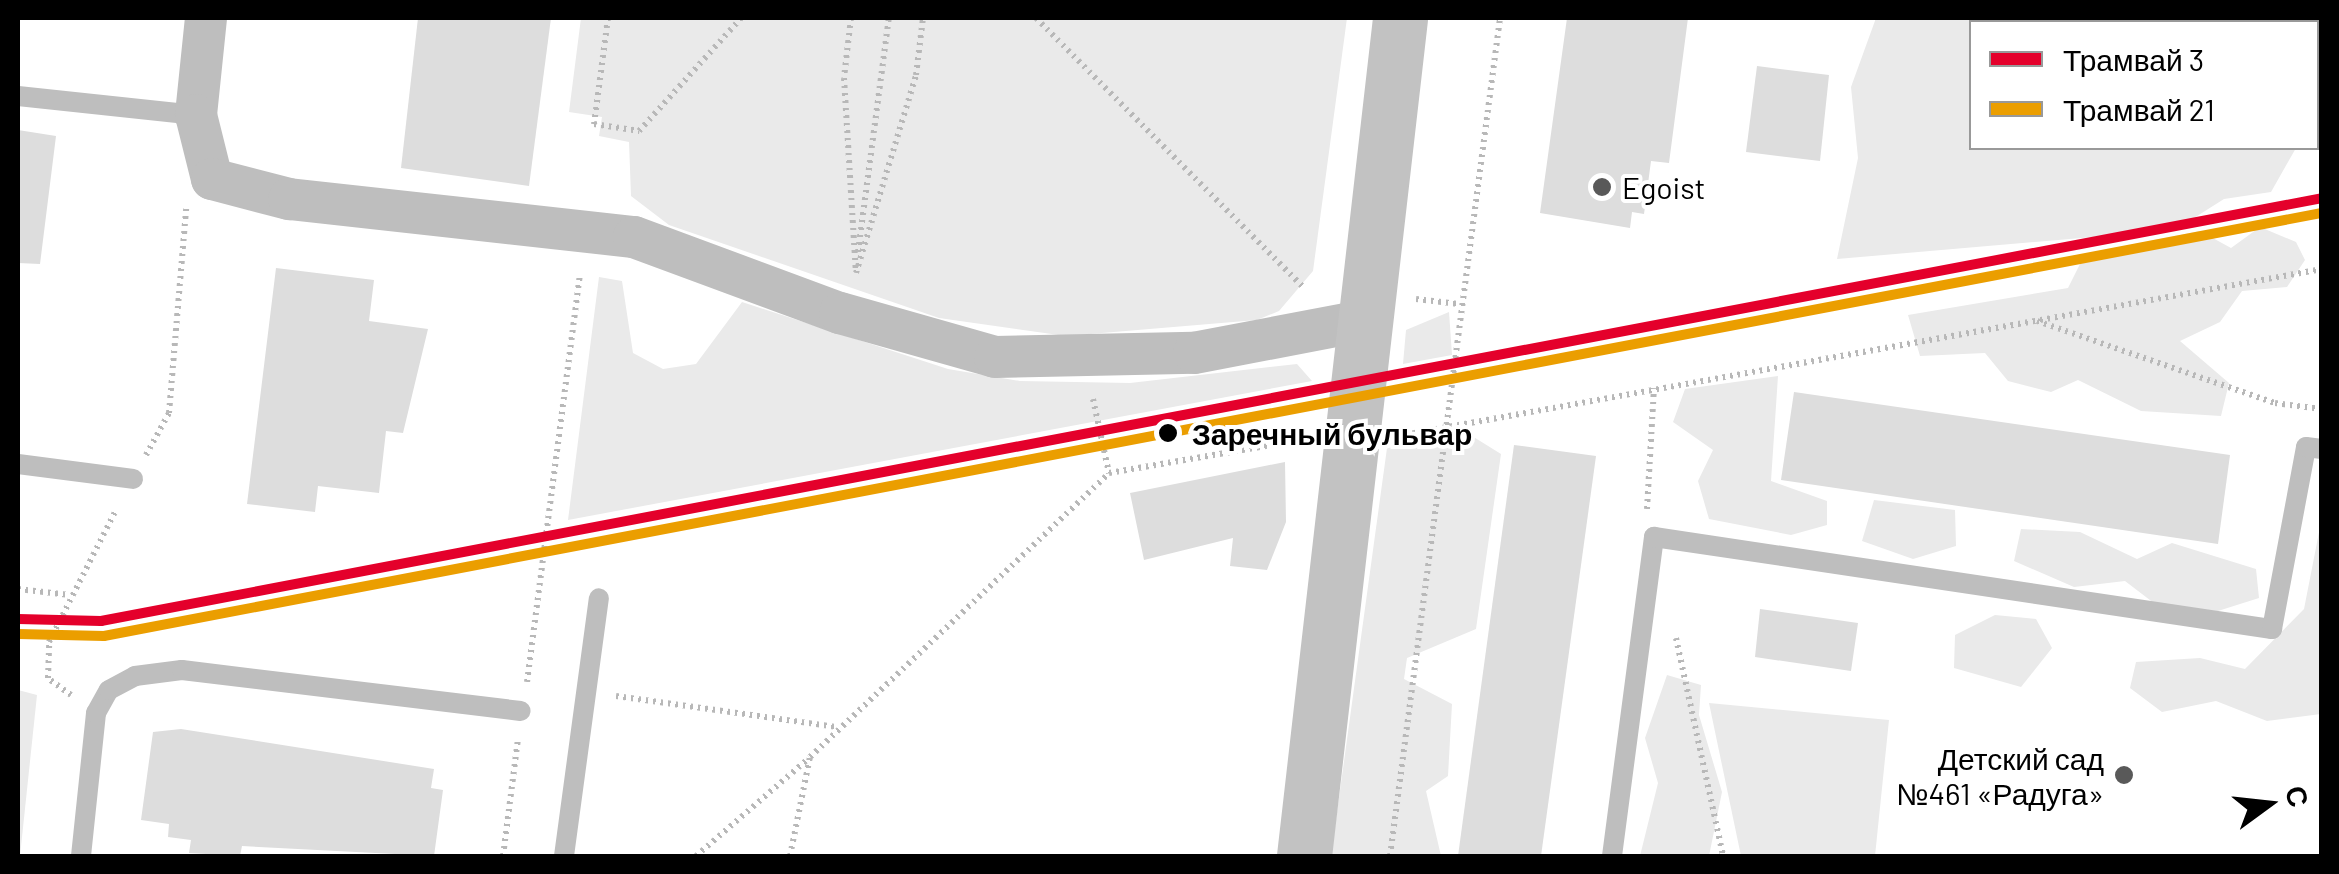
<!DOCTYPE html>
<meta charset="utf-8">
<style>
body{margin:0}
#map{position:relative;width:2339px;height:874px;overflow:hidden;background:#fff;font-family:Barlow,sans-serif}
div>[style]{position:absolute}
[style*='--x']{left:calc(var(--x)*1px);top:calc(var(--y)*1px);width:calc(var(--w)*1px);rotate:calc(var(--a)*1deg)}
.green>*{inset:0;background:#eaeaea}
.building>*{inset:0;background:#ddd}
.path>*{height:6px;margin-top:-3px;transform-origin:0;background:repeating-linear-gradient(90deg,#b8b8b8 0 2.5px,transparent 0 7.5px)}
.lane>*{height:20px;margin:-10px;padding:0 10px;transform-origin:10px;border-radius:10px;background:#bebebe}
.street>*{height:42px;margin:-21px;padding:0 21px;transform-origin:21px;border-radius:21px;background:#bebebe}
.secondary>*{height:55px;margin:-27.5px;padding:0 27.5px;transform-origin:27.5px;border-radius:27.5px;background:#c2c2c2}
.tram-1>*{height:10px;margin:-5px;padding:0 5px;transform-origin:5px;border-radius:5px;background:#e4002b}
.tram-2>*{height:10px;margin:-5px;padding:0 5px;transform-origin:5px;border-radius:5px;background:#eb9e00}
.dots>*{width:28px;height:28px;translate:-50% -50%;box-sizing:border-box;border:5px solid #fff;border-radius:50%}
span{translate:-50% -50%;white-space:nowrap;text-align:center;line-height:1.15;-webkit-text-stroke:8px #fff;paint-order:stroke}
.poi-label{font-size:30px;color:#000}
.left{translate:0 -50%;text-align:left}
.right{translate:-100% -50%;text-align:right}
.stop-label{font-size:30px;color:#000;font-weight:700}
.frame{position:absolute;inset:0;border:20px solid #000;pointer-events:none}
.legend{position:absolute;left:1969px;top:20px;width:350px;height:130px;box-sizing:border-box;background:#fff;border:2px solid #999;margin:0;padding:12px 18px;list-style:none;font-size:30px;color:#000}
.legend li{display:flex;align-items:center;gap:20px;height:50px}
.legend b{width:50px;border:2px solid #999}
.north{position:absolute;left:2219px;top:754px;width:100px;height:100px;-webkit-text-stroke:8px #fff;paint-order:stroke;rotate:75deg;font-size:28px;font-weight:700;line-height:40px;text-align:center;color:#000}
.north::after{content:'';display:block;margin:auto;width:35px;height:45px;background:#000;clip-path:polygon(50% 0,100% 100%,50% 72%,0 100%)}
</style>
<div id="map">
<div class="green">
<i style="clip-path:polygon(581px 18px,1347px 18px,1313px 271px,1279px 311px,1257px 320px,1066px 336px,939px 318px,669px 225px,631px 196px,629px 142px,599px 136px,602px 117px,569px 112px)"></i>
<i style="clip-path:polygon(1876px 18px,2231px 18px,1972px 22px,1972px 148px,2296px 148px,2271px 192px,2224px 199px,2175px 230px,1837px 259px,1858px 158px,1851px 87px)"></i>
<i style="clip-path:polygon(2260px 227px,2296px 242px,2305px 260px,2287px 287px,2242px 291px,2220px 322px,2180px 341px,2229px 383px,2221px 416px,2141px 411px,2078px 380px,2051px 392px,2008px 381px,1985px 353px,1920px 356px,1908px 315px,2068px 288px,2085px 254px,2200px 231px,2231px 248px)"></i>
<i style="clip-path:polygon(599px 277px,622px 281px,633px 353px,663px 369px,696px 364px,742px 302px,948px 369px,1020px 381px,1130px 383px,1297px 364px,1312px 381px,568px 520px)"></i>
<i style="clip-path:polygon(1449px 312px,1452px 355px,1403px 364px,1406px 330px)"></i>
<i style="clip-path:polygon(1778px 376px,1771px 481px,1827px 501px,1827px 525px,1791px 535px,1709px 519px,1698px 481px,1713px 450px,1673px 422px,1685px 389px)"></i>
<i style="clip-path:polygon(1472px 436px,1501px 454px,1476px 629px,1407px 658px,1404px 679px,1452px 704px,1448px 776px,1426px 791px,1441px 856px,1331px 856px,1387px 448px)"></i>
<i style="clip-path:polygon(1874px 500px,1955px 510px,1956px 546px,1913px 559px,1862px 541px)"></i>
<i style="clip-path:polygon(2321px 522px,2321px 714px,2267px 721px,2216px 701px,2162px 712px,2130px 688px,2136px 662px,2200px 658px,2245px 669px,2304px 609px)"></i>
<i style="clip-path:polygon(2021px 529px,2080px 532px,2137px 559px,2172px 543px,2256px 569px,2259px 598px,2180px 623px,2125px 581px,2074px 587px,2014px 561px)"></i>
<i style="clip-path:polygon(1995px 615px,2036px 619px,2052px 648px,2021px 687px,1954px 668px,1955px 635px)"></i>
<i style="clip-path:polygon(1667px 675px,1701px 685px,1699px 715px,1722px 792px,1709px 856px,1640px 856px,1658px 783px,1645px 738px)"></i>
<i style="clip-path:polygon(18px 690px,37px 695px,20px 856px,18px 856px)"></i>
<i style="clip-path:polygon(1709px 703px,1889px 720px,1875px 856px,1741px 856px)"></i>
</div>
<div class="building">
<i style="clip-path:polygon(418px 18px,551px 18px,529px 186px,401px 168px)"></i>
<i style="clip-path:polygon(1567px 18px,1688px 18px,1669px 163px,1651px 161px,1644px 214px,1632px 212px,1630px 228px,1540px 213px)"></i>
<i style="clip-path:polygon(1757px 66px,1829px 75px,1820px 161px,1746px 152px)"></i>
<i style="clip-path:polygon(18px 130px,56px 136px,40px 264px,18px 263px)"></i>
<i style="clip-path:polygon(276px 268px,374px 280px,369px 321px,428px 329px,403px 433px,386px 431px,379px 493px,318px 486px,315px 512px,247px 504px)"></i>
<i style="clip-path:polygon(1794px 392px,2230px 455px,2218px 544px,1781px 480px)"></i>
<i style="clip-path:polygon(1514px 445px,1596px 456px,1541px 856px,1458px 856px)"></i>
<i style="clip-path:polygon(1285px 462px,1286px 522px,1267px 570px,1230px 566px,1233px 538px,1144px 560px,1130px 493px)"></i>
<i style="clip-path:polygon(1760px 609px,1858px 623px,1851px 671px,1755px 657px)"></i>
<i style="clip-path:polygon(181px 729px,434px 769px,431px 788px,443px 790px,434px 856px,242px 846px,240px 856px,189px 853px,191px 840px,168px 837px,169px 824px,141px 820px,153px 732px)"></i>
</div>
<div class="path">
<i style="--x:608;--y:18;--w:107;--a:97.5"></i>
<i style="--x:594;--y:124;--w:46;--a:8.8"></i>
<i style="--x:639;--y:131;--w:152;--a:-47.9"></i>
<i style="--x:851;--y:18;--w:60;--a:96.7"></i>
<i style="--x:844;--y:78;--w:195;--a:86.5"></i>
<i style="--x:856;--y:273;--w:207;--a:-73.1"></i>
<i style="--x:916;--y:75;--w:57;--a:-83"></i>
<i style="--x:1036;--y:18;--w:380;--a:45.2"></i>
<i style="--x:858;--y:252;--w:236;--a:-82.5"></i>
<i style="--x:1416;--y:299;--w:43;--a:6.6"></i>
<i style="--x:2037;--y:321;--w:252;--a:19"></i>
<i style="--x:2275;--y:403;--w:47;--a:7.3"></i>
<i style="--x:1093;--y:399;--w:76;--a:77.8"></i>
<i style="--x:1398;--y:436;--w:939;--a:-10.24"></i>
<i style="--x:146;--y:455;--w:48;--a:-61.3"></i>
<i style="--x:169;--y:413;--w:205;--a:-85.2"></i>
<i style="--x:1647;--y:509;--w:121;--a:-86.7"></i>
<i style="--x:18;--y:589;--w:52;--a:6.6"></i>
<i style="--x:1676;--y:638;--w:223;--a:77.8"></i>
<i style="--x:527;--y:682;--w:412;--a:-82.6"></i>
<i style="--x:71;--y:695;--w:29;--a:-144"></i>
<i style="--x:48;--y:678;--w:36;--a:-88"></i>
<i style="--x:49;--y:642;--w:148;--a:-63.1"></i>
<i style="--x:616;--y:696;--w:222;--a:8"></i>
<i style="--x:503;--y:856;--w:118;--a:-82.7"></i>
<i style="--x:696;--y:856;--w:150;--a:-40.9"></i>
<i style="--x:790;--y:856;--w:101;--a:-78.6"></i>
<i style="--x:810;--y:757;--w:412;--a:-43.5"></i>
<i style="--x:1109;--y:473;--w:200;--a:-9.8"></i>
<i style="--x:1390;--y:856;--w:845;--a:-82.52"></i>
</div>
<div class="lane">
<i style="--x:18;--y:96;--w:179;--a:6.1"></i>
<i style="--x:18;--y:464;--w:116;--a:7.4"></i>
<i style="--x:81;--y:856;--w:144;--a:-84"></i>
<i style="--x:96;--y:713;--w:26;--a:-61"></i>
<i style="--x:109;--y:690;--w:30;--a:-28"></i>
<i style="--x:135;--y:676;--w:47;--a:-7.3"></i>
<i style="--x:182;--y:670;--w:341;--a:6.9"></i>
<i style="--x:564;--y:856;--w:260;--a:-82.3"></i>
<i style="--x:1612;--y:856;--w:322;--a:-82.5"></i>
<i style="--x:1654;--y:537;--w:625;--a:8.47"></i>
<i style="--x:2272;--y:629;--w:185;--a:-79.4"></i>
<i style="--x:2306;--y:447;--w:16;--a:7"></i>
</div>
<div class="street">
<i style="--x:206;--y:18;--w:98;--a:95.9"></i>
<i style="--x:196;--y:115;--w:66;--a:76"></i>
<i style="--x:212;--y:179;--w:80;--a:14.6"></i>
<i style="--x:289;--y:199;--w:347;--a:6.3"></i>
<i style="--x:634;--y:237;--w:220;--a:20.3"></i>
<i style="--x:840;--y:313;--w:161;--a:15.8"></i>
<i style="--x:995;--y:357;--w:199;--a:-1.2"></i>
<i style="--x:1194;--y:353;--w:170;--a:-10.8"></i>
</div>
<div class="secondary">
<i style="--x:1304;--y:856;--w:843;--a:-83.46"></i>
</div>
<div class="tram-1">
<i style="--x:18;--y:619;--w:83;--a:1.4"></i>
<i style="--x:101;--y:621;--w:2261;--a:-10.78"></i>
</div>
<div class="tram-2">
<i style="--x:18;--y:634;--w:86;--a:1.3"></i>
<i style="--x:104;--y:636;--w:2258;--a:-10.8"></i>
</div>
<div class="dots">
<i style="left:1602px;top:187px;background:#595959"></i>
<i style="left:1168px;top:433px;background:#000"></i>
<i style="left:2124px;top:775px;background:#595959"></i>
</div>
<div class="poi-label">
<span class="left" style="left:1622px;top:187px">Egoist</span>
<span class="right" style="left:2104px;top:775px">Детский сад<br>№461 «Радуга»</span>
</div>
<div class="stop-label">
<span class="left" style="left:1192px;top:433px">Заречный бульвар</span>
</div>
<div class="frame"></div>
<ul class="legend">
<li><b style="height:12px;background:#e4002b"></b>Трамвай 3</li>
<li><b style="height:12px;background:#eb9e00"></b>Трамвай 21</li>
</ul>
<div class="north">С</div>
</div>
